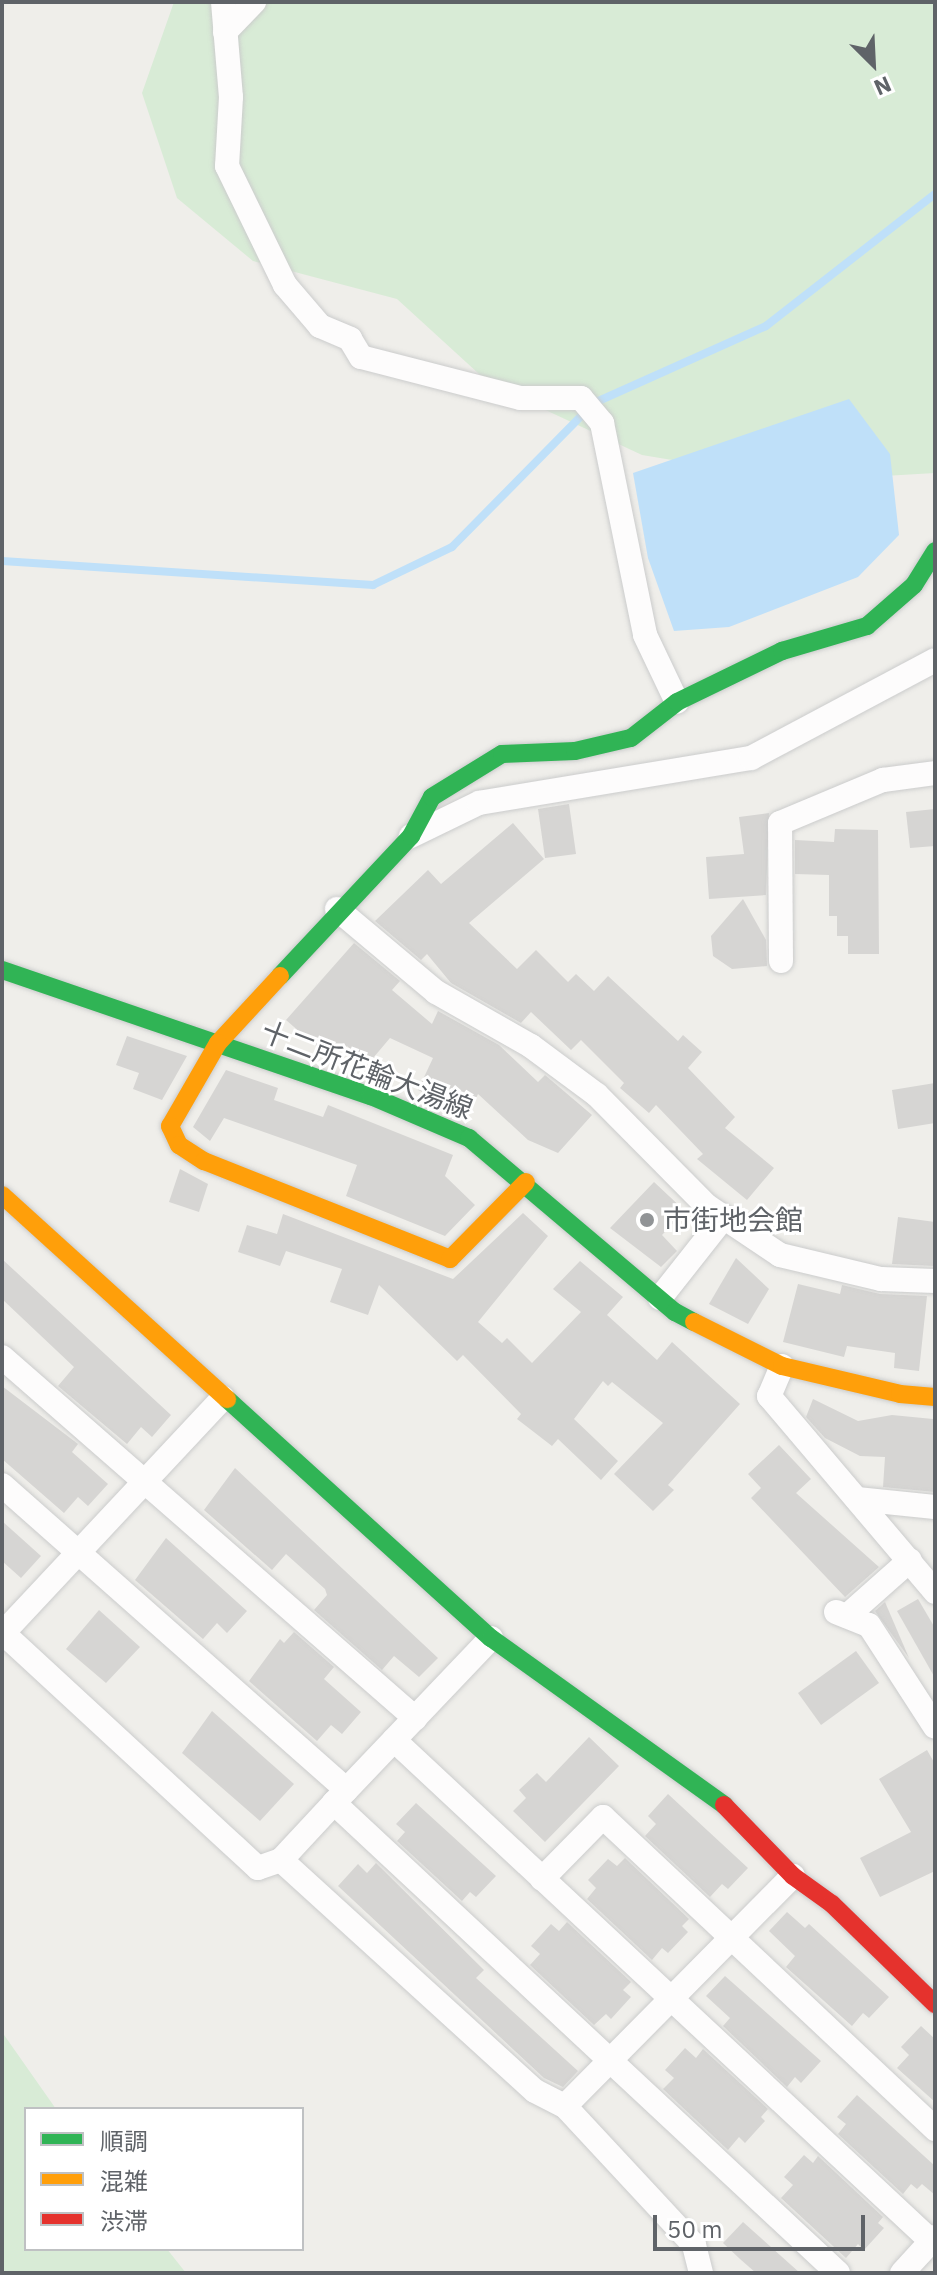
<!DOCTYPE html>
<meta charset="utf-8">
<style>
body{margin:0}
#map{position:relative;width:937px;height:2275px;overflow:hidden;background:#efeeea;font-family:"IBM Plex Sans","Noto Sans JP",sans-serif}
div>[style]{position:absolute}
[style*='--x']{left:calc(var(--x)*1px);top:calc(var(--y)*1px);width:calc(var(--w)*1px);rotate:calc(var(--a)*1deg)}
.green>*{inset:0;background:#d8ebd6}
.water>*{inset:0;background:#bfe0f9}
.stream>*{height:8px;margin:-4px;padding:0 4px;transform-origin:4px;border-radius:4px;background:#bfe0f9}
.building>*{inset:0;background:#d6d5d3}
.roads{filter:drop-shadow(0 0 2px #cbcccc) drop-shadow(0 0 2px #cbcccc)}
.street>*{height:24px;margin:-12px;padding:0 12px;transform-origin:12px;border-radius:12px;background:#fdfcfc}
.fast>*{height:18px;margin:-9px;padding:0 9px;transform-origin:9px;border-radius:9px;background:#30b455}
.slow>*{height:18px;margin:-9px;padding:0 9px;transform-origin:9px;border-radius:9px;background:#ff9f0a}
.jam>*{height:18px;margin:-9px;padding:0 9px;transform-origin:9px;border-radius:9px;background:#e5322d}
.dots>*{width:22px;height:22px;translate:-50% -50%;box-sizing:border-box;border:4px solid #fff;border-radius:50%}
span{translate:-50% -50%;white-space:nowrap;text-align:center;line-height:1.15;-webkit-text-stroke:6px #fff;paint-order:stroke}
.street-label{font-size:28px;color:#5f6368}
.poi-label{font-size:28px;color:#5f6368}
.left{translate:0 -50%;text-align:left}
.frame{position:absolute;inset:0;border:4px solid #5f6368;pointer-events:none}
.legend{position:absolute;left:24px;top:2107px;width:280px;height:144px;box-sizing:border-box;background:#fff;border:2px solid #bfc1c3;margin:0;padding:10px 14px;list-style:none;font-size:24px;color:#5f6368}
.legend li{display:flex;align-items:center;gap:16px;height:40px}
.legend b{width:40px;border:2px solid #bfc1c3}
.north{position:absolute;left:833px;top:24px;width:80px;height:80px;-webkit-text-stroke:6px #fff;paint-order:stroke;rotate:156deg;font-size:22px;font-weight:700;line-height:32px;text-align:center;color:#5f6368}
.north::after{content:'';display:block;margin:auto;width:28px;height:36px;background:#5f6368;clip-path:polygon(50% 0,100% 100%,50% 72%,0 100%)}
.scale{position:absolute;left:653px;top:2215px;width:212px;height:36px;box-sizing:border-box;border:4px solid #5f6368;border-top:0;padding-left:10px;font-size:24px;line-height:28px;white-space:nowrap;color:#5f6368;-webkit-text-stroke:6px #fff;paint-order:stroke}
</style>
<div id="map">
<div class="green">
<i style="clip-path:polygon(174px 2px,935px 2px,935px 473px,799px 481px,642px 455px,490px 384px,397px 299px,253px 261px,177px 198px,142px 93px)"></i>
<i style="clip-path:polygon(2px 2032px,56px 2109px,26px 2109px,26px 2249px,167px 2249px,186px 2273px,2px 2273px)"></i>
</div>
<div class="water">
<i style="clip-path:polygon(849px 399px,890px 454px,899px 535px,858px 577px,729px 627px,674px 631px,648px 558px,633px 473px)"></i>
</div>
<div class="stream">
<i style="--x:2;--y:561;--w:372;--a:3.7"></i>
<i style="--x:373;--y:585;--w:88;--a:-25.7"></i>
<i style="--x:452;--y:547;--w:202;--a:-45.4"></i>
<i style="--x:594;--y:403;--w:188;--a:-24.1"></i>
<i style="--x:766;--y:326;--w:214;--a:-38"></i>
</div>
<div class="building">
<i style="clip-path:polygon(569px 804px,576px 854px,545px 858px,538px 809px)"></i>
<i style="clip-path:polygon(935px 809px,935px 846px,910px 848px,906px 812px)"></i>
<i style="clip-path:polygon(769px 813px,766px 895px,709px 899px,706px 857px,744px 854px,739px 817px)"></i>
<i style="clip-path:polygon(513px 823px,544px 859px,469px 923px,517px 969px,536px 950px,568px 982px,576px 974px,594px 991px,608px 976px,678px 1041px,683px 1035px,702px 1052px,688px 1068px,735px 1117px,725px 1128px,774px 1168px,747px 1200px,697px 1159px,703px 1154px,656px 1105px,649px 1113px,620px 1088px,624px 1083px,581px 1040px,571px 1050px,531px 1012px,521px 1023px,451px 983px,427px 954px,421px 960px,375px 921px,428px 870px,441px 884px)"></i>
<i style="clip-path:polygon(835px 829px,878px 830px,879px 954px,848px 954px,848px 936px,837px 936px,837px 916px,829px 916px,829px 875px,795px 874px,795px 840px,834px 842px)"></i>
<i style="clip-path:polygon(743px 899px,766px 940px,767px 966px,732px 969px,713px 956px,711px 936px)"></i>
<i style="clip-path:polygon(354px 943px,400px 981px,392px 990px,432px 1024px,438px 1011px,499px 1045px,538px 1082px,545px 1075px,592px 1115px,558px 1153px,528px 1140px,478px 1094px,469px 1113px,418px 1090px,433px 1058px,390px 1038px,368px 1064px,347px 1046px,332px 1060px,286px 1020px)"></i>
<i style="clip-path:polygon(127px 1036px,187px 1056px,162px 1100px,133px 1089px,139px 1073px,116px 1065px)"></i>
<i style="clip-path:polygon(226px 1070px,278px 1088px,274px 1100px,323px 1117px,328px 1105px,453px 1155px,445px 1176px,475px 1205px,445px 1236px,346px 1196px,357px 1165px,224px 1118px,210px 1141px,193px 1127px)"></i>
<i style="clip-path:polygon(935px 1083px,935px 1123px,898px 1129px,892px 1090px)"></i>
<i style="clip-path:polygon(180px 1169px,208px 1184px,199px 1212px,169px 1202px)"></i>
<i style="clip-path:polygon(654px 1182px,685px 1211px,662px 1235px,677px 1251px,661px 1267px,610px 1228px)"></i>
<i style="clip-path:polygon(523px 1213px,548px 1236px,478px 1322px,502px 1343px,507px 1338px,532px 1363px,581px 1312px,553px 1289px,580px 1261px,623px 1297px,607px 1315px,657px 1360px,672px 1342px,740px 1404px,668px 1485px,674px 1490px,653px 1511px,614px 1474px,663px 1423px,612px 1382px,608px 1386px,603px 1381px,574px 1419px,618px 1461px,601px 1480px,558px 1439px,552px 1446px,517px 1419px,521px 1414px,463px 1355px,457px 1361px,379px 1285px,368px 1315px,330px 1302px,342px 1269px,286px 1251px,280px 1266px,238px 1252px,247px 1225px,277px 1234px,283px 1214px,453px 1279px)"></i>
<i style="clip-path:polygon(898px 1217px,935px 1222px,935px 1266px,892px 1264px)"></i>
<i style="clip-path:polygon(736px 1258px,769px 1289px,748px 1324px,709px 1304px)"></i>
<i style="clip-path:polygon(2px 1259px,171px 1415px,152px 1437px,141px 1427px,127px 1444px,58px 1386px,74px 1367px,2px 1299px)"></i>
<i style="clip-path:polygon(798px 1284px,840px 1294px,842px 1285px,880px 1294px,927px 1296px,919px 1371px,894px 1368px,895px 1353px,847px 1346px,844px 1357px,783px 1342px)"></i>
<i style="clip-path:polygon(2px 1386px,78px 1444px,72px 1452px,108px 1484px,88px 1506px,78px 1497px,64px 1513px,2px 1459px)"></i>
<i style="clip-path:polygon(813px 1399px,858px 1421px,892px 1415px,933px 1419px,935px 1492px,883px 1487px,885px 1457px,860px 1456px,825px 1438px,806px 1417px)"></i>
<i style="clip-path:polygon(779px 1445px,811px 1479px,796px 1493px,879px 1567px,845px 1597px,751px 1498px,761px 1488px,748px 1474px)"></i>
<i style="clip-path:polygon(235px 1468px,438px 1658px,419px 1677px,394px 1656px,382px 1670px,314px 1610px,327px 1595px,325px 1589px,286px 1554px,272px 1570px,204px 1510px)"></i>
<i style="clip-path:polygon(2px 1521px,41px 1556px,21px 1578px,2px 1561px)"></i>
<i style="clip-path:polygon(166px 1538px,247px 1611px,227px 1633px,217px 1623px,203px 1639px,135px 1580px)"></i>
<i style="clip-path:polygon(918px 1599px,935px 1628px,935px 1678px,897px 1611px)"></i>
<i style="clip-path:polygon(885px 1602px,909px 1658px,875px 1611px)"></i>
<i style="clip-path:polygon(99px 1610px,140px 1647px,106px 1683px,66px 1649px)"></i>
<i style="clip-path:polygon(294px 1632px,334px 1667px,324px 1679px,361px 1712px,342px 1734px,331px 1725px,317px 1741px,249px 1681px,280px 1639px,284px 1643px)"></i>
<i style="clip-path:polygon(856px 1651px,879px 1683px,821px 1725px,798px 1693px)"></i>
<i style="clip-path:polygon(212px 1711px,294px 1784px,260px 1821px,182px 1753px)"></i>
<i style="clip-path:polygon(589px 1737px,619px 1766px,545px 1842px,513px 1811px,526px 1798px,519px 1790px,537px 1773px,546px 1782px)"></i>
<i style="clip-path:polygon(927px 1750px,935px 1764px,935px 1871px,880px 1897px,860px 1858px,911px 1832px,879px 1779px)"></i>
<i style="clip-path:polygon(668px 1794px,748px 1868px,728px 1889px,722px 1884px,710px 1897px,645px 1836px,656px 1824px,648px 1816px)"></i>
<i style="clip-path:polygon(416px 1803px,496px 1876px,476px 1897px,470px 1892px,462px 1901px,397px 1841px,405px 1832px,396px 1824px)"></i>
<i style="clip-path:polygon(625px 1858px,689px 1919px,682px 1926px,688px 1932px,668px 1953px,662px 1948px,652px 1960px,587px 1899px,596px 1888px,588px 1880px,608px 1859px,617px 1866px)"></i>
<i style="clip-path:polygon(376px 1863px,484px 1970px,476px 1978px,578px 2071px,563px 2087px,544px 2078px,338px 1886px,358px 1864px,367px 1873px)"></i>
<i style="clip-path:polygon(787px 1912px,805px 1928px,809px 1924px,889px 1997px,869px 2018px,863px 2013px,852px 2026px,786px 1967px,795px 1956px,769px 1931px)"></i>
<i style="clip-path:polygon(567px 1922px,631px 1982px,623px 1990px,631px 1997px,611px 2019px,606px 2014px,594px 2025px,530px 1965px,540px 1954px,531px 1946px,551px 1924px,559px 1931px)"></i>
<i style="clip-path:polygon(725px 1976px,821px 2061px,801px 2083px,795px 2077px,787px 2087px,723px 2026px,730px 2018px,706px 1996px)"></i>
<i style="clip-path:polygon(921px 2026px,935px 2039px,935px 2102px,897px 2068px,909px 2055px,901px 2047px)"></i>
<i style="clip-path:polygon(685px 2048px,696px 2058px,703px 2049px,768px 2109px,761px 2117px,765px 2121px,745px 2143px,739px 2137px,728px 2150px,663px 2089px,674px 2078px,665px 2070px)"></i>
<i style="clip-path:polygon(857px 2095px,935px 2166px,935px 2195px,922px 2184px,917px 2189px,911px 2184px,903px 2194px,838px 2134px,846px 2124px,837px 2117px)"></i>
<i style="clip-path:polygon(804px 2155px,813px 2163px,818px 2156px,883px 2217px,878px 2223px,884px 2228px,864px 2250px,858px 2244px,846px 2258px,781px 2198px,793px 2185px,784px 2177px)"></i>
<i style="clip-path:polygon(743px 2222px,800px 2273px,756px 2273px,740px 2259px,723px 2243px)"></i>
</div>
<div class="roads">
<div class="street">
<i style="--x:223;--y:2;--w:95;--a:85.2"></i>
<i style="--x:231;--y:97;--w:69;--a:93.3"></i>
<i style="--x:227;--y:166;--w:132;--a:64"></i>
<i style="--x:285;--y:285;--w:54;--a:49.5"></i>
<i style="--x:320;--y:326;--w:33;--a:23"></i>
<i style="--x:350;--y:339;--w:21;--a:59"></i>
<i style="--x:361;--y:357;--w:165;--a:14.4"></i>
<i style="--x:521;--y:398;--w:60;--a:0"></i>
<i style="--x:581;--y:398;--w:33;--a:50"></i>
<i style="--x:602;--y:423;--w:216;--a:78.5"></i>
<i style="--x:645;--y:635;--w:74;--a:64.5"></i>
<i style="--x:225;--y:32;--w:42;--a:-46"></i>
<i style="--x:411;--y:836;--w:76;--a:-25.9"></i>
<i style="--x:479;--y:803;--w:276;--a:-9.4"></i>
<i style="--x:751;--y:758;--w:208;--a:-28"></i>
<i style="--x:337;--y:909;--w:129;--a:40"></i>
<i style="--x:436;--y:992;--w:109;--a:29.6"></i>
<i style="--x:531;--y:1046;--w:82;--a:36.6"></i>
<i style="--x:597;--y:1095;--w:156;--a:45.3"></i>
<i style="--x:707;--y:1206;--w:88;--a:33.9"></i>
<i style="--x:780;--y:1255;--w:104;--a:13.4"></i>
<i style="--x:881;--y:1279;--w:54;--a:2.1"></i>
<i style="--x:781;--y:961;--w:138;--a:-90.4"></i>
<i style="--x:780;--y:823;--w:112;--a:-22.7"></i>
<i style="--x:883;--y:780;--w:52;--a:-7.7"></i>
<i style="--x:660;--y:1298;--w:103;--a:-51.7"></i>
<i style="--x:2;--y:1357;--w:549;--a:41.16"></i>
<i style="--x:782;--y:1366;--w:33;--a:113"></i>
<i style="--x:769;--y:1396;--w:257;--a:49.7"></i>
<i style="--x:2;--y:1485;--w:460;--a:41.5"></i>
<i style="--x:857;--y:1499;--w:78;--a:5.9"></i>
<i style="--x:836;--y:1612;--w:35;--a:22"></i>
<i style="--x:869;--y:1625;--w:121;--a:57.1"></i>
<i style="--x:847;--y:1616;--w:84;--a:-41.6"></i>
<i style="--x:2;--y:1632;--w:348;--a:42.7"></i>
<i style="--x:258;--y:1868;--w:24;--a:-19"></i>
<i style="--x:281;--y:1860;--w:78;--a:-47.1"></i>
<i style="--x:3;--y:1633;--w:322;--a:-46.9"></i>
<i style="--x:491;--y:1638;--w:228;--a:133.6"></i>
<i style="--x:334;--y:1803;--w:689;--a:43"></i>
<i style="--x:394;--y:1740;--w:734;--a:43.01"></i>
<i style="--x:281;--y:1860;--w:343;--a:42.3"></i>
<i style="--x:535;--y:2091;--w:34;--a:27"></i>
<i style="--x:542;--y:1879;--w:87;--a:-45.5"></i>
<i style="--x:603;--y:1817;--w:456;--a:43.2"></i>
<i style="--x:701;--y:2273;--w:29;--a:-104"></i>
<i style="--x:694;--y:2245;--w:190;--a:-132.9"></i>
<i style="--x:565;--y:2106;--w:324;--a:-45.3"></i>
<i style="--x:902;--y:2273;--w:49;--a:-47.5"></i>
</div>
<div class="fast">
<i style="--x:2;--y:970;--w:390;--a:18.9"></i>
<i style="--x:371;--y:1096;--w:107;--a:23.2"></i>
<i style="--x:469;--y:1138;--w:270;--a:40.2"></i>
<i style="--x:675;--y:1312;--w:21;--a:28"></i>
<i style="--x:280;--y:976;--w:192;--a:-46.9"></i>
<i style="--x:411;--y:836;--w:44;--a:-61.7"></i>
<i style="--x:432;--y:797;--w:82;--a:-31.6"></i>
<i style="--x:502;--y:754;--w:73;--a:-2.4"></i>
<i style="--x:575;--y:751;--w:57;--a:-13.1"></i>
<i style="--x:631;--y:738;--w:58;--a:-38"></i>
<i style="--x:677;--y:702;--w:117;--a:-25.9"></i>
<i style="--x:782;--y:651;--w:89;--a:-16.4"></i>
<i style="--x:867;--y:626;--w:62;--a:-41.1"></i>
<i style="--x:914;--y:585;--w:40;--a:-58"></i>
<i style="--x:227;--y:1399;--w:356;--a:42.2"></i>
<i style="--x:491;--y:1638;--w:287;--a:35.6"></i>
</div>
<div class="slow">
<i style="--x:280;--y:976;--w:91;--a:132.8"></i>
<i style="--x:218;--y:1043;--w:96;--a:120"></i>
<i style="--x:170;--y:1126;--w:21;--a:65"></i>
<i style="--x:179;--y:1145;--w:30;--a:33"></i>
<i style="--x:204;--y:1161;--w:265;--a:21.7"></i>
<i style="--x:450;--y:1259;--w:108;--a:-45.4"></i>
<i style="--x:2;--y:1195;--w:304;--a:42.2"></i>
<i style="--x:694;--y:1322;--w:98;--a:26.6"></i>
<i style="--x:782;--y:1366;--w:121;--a:13.3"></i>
<i style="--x:900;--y:1394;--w:35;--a:5"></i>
</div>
<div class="jam">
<i style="--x:724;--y:1805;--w:99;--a:45.8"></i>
<i style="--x:793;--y:1876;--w:48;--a:35.7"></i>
<i style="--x:832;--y:1904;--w:144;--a:44.2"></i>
</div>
</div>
<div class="dots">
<i style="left:647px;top:1220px;background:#919496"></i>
</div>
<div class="street-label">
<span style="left:367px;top:1070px;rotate:21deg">十二所花輪大湯線</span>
</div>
<div class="poi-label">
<span class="left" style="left:663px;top:1220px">市街地会館</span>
</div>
<div class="frame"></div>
<ul class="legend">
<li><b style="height:10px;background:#30b455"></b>順調</li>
<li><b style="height:10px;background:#ff9f0a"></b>混雑</li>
<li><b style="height:10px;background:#e5322d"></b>渋滞</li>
</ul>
<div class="north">N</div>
<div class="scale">50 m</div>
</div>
